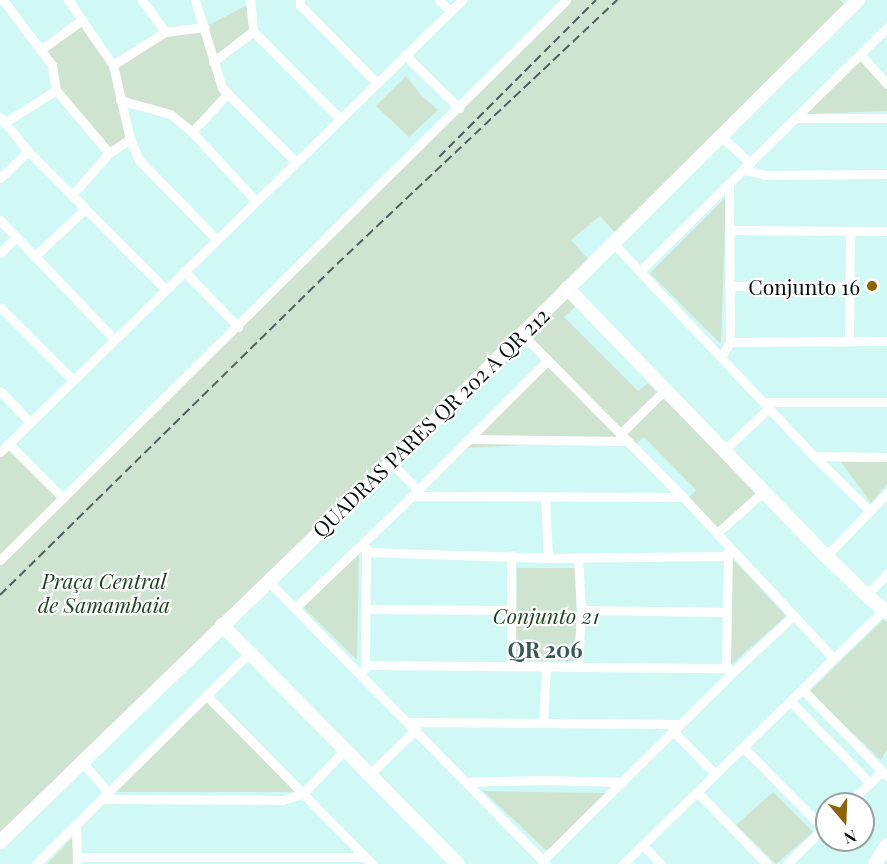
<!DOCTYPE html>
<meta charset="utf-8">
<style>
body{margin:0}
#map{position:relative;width:887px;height:864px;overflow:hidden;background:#d0f9f6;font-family:"Playfair Display",serif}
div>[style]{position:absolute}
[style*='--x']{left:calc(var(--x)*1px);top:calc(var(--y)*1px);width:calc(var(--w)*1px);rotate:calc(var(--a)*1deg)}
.green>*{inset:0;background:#cfe4d0}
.street>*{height:9px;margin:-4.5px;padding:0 4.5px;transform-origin:4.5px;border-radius:4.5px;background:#fff}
.secondary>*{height:14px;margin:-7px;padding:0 7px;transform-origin:7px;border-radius:7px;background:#fff}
.rail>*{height:2px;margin-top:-1px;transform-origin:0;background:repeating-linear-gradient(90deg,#4b6160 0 9px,transparent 0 13.5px)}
.dots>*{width:16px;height:16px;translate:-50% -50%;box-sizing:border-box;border:3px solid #fff;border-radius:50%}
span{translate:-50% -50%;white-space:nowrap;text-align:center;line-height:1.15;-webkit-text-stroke:4.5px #fff;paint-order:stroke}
.poi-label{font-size:21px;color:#020e0e}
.right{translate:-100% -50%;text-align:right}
.street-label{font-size:21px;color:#020e0e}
.park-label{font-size:21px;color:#1b4620;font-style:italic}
.neighbourhood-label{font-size:22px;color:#365a58;font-weight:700}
.north{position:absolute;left:815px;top:792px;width:60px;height:60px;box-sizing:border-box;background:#fff;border:2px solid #9a9f9f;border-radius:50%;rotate:161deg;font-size:16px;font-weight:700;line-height:24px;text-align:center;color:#020e0e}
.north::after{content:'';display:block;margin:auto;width:21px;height:27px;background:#8d6308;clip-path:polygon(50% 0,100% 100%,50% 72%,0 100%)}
</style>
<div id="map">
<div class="green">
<i style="clip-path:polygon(565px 0,840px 0,845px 5px,618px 236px,600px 216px,571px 240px,591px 262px,0 839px,0 452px,8px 443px,63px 497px)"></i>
<i style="clip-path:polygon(251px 3px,253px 31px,213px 62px,228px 93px,192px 132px,170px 114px,121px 101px,130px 139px,109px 153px,57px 85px,40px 50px,82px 20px,112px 65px,165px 32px,205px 27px)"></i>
<i style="clip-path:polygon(860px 57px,887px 88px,887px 111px,806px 114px)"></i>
<i style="clip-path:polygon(406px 76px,421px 95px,438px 110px,409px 137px,376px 106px)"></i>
<i style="clip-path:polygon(726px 197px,721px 344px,650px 273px)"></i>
<i style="clip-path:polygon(566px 297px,575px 307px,564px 317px,638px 391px,648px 383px,662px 397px,620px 440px,465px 448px,548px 367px,607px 427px,523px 338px)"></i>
<i style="clip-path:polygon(663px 398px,759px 493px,713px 535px,683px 503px,696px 490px,644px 437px,630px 449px,622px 440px)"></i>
<i style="clip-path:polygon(841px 462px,887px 462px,887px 484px,871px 503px)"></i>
<i style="clip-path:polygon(359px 552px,357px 660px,302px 606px)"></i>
<i style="clip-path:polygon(730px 556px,786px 616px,731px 665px)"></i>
<i style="clip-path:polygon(517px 568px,577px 568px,576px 661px,516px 661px)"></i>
<i style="clip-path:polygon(883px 620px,887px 622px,887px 749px,881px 760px,809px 692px)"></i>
<i style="clip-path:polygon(205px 700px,296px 792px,114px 792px)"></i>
<i style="clip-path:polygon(483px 791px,608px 793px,547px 851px)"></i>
<i style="clip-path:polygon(773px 792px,813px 832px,776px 864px,736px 825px)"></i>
<i style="clip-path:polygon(73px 837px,73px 864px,47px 864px)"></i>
</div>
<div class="street">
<i style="--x:3;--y:0;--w:81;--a:53"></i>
<i style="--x:52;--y:65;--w:25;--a:81"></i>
<i style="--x:68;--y:0;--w:79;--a:55.3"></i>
<i style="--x:113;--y:65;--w:76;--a:77.1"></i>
<i style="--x:130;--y:139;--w:23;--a:67"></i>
<i style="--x:139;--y:160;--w:110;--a:45.7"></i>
<i style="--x:142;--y:0;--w:39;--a:54"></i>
<i style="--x:165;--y:32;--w:40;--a:-7.1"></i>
<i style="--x:195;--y:0;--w:92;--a:72.9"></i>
<i style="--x:222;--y:88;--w:105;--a:45"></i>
<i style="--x:250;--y:0;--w:31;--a:84"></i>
<i style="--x:253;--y:31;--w:122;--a:45.3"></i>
<i style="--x:300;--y:0;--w:5;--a:90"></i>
<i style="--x:300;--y:5;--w:108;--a:45.4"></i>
<i style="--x:439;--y:0;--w:16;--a:45"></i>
<i style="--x:40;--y:50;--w:52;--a:-35.5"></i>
<i style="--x:860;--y:54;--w:40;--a:48"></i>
<i style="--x:405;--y:55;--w:76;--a:44.5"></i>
<i style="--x:213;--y:62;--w:51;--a:-37.8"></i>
<i style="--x:113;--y:65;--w:62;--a:-32.4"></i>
<i style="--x:120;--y:100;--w:52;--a:15.6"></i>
<i style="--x:170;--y:114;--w:28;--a:39"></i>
<i style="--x:192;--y:132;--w:94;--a:47.2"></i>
<i style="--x:0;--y:117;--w:44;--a:50.5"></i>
<i style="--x:28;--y:151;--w:194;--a:45.2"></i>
<i style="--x:797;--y:118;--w:90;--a:0"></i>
<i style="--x:4;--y:123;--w:62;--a:-32.4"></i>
<i style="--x:56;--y:90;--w:82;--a:49.9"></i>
<i style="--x:192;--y:132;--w:53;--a:-47.3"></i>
<i style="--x:721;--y:136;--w:40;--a:43"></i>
<i style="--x:744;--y:170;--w:22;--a:13"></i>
<i style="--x:765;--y:175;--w:122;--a:-0.5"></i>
<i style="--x:0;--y:178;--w:39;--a:-44"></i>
<i style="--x:72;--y:195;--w:56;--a:-48.6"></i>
<i style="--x:109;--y:153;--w:25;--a:-34"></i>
<i style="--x:0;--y:220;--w:165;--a:46.2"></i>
<i style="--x:730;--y:230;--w:157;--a:0.4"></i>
<i style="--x:613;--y:243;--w:293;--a:46.7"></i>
<i style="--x:814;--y:456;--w:77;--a:44.5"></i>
<i style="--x:0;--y:253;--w:23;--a:-45"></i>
<i style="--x:34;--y:257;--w:71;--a:-43.3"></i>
<i style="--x:184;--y:271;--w:78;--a:46"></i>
<i style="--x:640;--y:271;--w:347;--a:-44.6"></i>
<i style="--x:729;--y:286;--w:121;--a:0"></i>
<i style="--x:0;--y:307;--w:103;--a:45"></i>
<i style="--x:521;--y:333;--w:231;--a:45.4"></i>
<i style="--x:683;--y:497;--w:220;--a:47"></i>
<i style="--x:849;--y:340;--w:109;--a:-89.5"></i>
<i style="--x:730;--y:342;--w:157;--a:-0.4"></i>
<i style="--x:721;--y:357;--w:17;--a:-59"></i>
<i style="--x:730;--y:342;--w:156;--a:-90.4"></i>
<i style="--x:0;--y:391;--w:43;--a:45.9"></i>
<i style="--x:764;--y:402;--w:123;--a:0"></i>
<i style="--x:620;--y:434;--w:63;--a:-44.4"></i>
<i style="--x:468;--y:439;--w:160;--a:0.7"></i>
<i style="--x:8;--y:443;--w:78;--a:45"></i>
<i style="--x:723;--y:451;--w:64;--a:-43.1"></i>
<i style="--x:0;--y:452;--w:646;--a:-44.37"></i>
<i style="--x:814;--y:456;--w:73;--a:0.8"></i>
<i style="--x:390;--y:462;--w:40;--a:45"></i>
<i style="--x:412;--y:496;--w:271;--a:0.2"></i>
<i style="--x:545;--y:498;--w:60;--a:87.1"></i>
<i style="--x:717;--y:533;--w:62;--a:-41.7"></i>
<i style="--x:728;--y:551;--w:117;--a:91"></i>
<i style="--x:726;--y:668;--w:4;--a:14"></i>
<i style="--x:367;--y:552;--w:181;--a:1.9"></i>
<i style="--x:548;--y:558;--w:180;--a:-0.6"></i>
<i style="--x:826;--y:556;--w:88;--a:-45.9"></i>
<i style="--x:578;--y:558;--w:52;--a:86.7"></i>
<i style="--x:581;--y:610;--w:56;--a:93.1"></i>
<i style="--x:0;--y:560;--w:796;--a:-44.69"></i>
<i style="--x:268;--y:581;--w:397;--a:45.5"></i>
<i style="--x:866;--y:595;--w:30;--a:-45"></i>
<i style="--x:295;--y:608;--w:162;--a:-43.7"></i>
<i style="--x:412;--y:496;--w:192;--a:-45"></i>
<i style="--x:366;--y:609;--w:145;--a:0.4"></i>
<i style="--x:581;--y:610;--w:145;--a:0.8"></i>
<i style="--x:365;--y:665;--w:361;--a:0.5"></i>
<i style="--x:511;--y:666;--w:111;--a:-90"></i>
<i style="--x:365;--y:669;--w:121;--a:-89.5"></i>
<i style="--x:802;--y:689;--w:122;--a:45.7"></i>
<i style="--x:207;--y:696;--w:235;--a:45.5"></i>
<i style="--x:790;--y:701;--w:115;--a:45.7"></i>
<i style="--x:409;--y:722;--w:271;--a:0.4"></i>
<i style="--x:543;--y:722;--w:56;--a:-86.9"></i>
<i style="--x:673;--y:731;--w:60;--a:45.7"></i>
<i style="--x:743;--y:747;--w:114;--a:45.4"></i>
<i style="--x:83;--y:763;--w:40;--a:49"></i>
<i style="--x:370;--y:774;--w:64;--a:-44.4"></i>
<i style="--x:468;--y:782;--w:73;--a:-1.6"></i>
<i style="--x:541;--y:780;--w:82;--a:1.4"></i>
<i style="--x:697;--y:792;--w:100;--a:45.8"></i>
<i style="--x:103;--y:799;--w:180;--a:0.3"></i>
<i style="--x:283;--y:800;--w:20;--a:-18"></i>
<i style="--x:302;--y:794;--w:63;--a:-45.6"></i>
<i style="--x:848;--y:804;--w:47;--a:-44.1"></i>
<i style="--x:76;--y:824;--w:40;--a:88.6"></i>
<i style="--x:643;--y:845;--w:26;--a:47"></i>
<i style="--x:77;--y:857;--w:288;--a:0"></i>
<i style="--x:542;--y:861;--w:272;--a:-44.7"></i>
<i style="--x:735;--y:670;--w:79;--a:-43"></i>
<i style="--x:36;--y:864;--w:301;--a:-44.7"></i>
<i style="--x:623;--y:864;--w:365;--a:-44.3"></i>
<i style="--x:787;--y:864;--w:57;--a:-45"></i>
</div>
<div class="secondary">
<i style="--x:567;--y:288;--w:373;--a:46"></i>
<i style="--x:826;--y:556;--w:56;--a:44.3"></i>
<i style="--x:866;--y:595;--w:27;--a:39"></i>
<i style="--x:222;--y:625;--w:336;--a:45.4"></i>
<i style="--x:0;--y:842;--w:636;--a:-44.11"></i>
<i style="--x:457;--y:399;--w:566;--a:-44.86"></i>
<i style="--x:875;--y:864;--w:22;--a:-58"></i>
</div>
<div class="rail">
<i style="--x:439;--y:157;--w:222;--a:-45"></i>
<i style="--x:0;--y:595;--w:472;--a:-44.5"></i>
<i style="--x:337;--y:264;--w:385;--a:-43.3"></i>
</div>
<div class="dots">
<i style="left:872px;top:286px;background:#8d6308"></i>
</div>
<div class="poi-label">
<span class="right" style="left:860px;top:286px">Conjunto 16</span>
</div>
<div class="street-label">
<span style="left:430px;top:422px;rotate:-44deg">QUADRAS PARES QR 202 A QR 212</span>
</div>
<div class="park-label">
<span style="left:104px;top:592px">Praça Central<br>de Samambaia</span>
<span style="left:546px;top:615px">Conjunto 21</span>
</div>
<div class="neighbourhood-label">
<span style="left:545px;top:650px">QR 206</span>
</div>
<div class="north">N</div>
</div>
